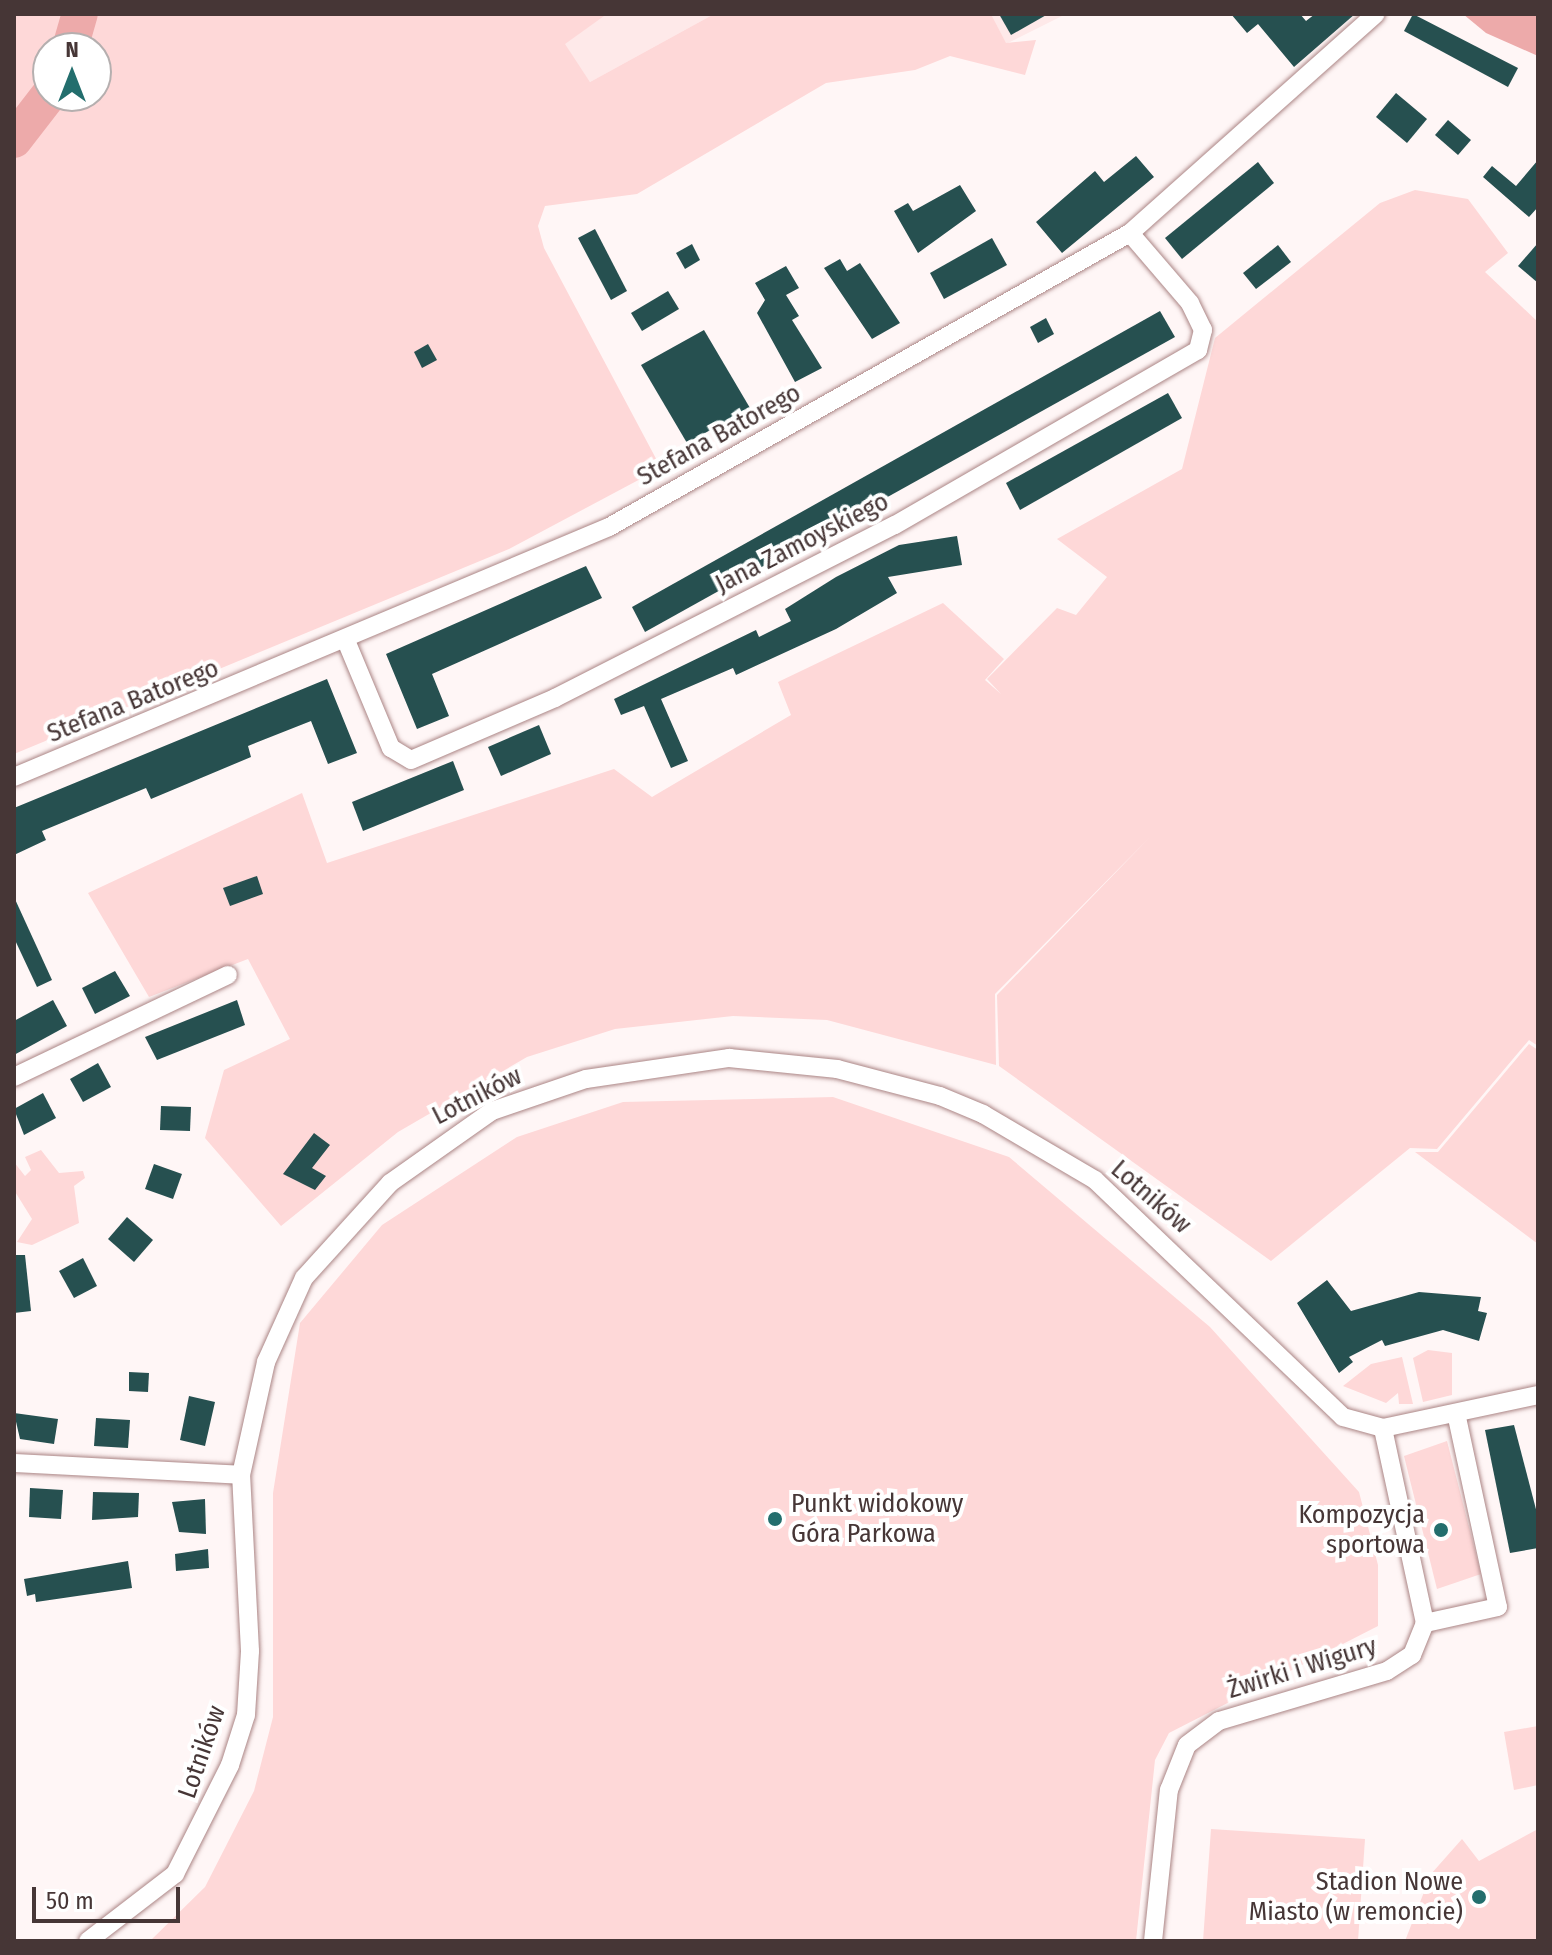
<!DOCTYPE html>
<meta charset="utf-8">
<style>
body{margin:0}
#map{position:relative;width:1552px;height:1955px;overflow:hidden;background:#fff6f6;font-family:"Fira Sans Condensed",sans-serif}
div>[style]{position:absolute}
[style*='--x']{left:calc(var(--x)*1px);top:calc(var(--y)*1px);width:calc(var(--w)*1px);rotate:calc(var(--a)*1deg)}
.built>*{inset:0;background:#fee9e9}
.green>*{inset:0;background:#fed8d8}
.water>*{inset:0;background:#edaaaa}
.river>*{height:36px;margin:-18px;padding:0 18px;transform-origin:18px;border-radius:18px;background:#edaaaa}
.building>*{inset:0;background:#265050}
.roads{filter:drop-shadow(0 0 2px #ab8585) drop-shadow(0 0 2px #ab8585)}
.minor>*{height:18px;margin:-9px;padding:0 9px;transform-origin:9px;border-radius:9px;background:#fff}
.dots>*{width:22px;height:22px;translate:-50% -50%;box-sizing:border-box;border:4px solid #fff;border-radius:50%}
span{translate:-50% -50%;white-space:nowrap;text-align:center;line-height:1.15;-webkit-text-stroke:8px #fff;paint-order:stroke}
.street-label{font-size:26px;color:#463636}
.poi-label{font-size:26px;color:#463636}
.left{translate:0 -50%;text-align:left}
.right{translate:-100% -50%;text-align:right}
.frame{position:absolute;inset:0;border:16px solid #463636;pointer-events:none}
.north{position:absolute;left:32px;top:32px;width:80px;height:80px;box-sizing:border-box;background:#fff;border:2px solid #b5afaf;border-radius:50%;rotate:0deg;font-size:22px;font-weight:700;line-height:32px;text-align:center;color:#463636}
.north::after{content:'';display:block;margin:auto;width:28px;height:36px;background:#236e6d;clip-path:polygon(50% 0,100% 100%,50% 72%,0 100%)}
.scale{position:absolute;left:32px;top:1887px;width:148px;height:36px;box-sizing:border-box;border:4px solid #463636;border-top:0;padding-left:10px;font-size:24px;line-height:28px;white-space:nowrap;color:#463636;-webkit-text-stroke:6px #fff;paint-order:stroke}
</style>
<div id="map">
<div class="built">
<i style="clip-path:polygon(607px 14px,714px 14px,590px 82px,564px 44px)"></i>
<i style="clip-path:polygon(991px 14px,1066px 14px,1006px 44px)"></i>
</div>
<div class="green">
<i style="clip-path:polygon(evenodd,14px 14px,607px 14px,565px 44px,590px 82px,714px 14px,991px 14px,1006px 43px,1036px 40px,1025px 75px,950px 56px,915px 70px,826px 83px,637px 194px,545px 206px,538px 226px,544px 248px,661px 468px,509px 549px,14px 754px,14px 14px,48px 48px,96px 48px,96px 96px,48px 96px,48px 48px)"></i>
<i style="clip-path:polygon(1415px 190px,1468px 199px,1508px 253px,1485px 272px,1538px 322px,1538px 1046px,1529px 1040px,1437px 1149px,1410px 1148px,1271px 1261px,999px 1066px,997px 995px,1150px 837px,995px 994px,996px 1065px,827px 1020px,733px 1016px,615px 1029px,527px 1057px,398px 1132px,281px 1226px,205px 1138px,224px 1070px,290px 1039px,248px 959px,149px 997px,88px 893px,302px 793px,327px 863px,614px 769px,652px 797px,791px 715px,778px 682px,943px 603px,1004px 659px,985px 680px,1001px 694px,987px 679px,1057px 608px,1076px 615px,1107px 577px,1057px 539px,1182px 469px,1215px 338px,1380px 203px)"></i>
<i style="clip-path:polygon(1529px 1044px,1538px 1050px,1538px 1244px,1415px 1152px,1438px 1152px)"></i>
<i style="clip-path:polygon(833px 1097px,1009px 1157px,1210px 1327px,1359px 1492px,1378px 1565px,1378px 1626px,1169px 1733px,1155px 1760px,1136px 1941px,150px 1941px,205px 1887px,254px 1791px,273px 1717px,273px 1493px,300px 1323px,382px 1225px,517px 1137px,623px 1102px)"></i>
<i style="clip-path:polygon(41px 1150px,59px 1173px,83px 1171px,85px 1178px,74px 1186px,79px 1223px,32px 1245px,17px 1242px,32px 1219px,14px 1190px,14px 1162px,25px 1176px,31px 1170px,25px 1157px)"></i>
<i style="clip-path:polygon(1428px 1350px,1452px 1353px,1452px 1395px,1423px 1402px,1413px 1358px)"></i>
<i style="clip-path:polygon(1402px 1357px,1413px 1404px,1399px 1404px,1398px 1393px,1386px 1403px,1343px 1386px,1371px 1364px)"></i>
<i style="clip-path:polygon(1447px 1441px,1481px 1574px,1437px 1589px,1404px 1456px)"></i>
<i style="clip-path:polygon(1538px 1726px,1538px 1785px,1514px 1790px,1504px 1732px)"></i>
<i style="clip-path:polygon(1211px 1829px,1365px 1839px,1358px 1941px,1203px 1941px)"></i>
<i style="clip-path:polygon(1538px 1829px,1538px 1941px,1405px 1941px,1431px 1874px,1462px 1839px,1479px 1861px)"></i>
</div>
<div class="water">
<i style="clip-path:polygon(1463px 14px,1538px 14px,1538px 56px,1486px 33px)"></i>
</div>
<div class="river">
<i style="--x:70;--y:48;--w:35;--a:-74"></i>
<i style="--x:14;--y:140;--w:56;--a:-52.3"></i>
</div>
<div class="building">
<i style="clip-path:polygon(999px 14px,1048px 14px,1011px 35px)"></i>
<i style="clip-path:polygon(1231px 14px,1300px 14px,1306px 21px,1315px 14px,1355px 14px,1294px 67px,1258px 24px,1247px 33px)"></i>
<i style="clip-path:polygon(1413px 14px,1518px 68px,1508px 87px,1404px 31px)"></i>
<i style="clip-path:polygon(1396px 93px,1427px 119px,1407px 143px,1376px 117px)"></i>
<i style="clip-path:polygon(1448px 120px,1471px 140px,1458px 155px,1435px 135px)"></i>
<i style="clip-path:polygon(1136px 156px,1154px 177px,1062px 253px,1036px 222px,1095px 171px,1104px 182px)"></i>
<i style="clip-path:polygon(1538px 160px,1538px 207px,1529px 217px,1483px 177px,1492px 166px,1516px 186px)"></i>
<i style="clip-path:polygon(1258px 162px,1274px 183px,1182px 259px,1165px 238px)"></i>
<i style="clip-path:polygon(960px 185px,976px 211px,918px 253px,894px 211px,908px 203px,913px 211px)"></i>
<i style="clip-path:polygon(595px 229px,627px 291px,611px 300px,578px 238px)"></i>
<i style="clip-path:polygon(992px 238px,1007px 265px,944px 299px,930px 273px)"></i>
<i style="clip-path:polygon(1538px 243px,1538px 283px,1518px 266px)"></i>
<i style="clip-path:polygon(692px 244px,700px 260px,685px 269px,676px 253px)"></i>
<i style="clip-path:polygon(1278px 245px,1291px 262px,1256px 289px,1243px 273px)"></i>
<i style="clip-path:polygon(840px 259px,847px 271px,860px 263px,900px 323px,872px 339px,824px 268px)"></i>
<i style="clip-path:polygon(786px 266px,799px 288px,786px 295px,799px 316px,792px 320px,822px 368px,795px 382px,757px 313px,765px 300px,755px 283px)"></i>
<i style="clip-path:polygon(668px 291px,679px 309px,642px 331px,631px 313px)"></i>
<i style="clip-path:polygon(1160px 311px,1175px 337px,645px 632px,632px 607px)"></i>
<i style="clip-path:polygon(1046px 318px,1054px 334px,1038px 343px,1030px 327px)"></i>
<i style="clip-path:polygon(704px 330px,750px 408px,687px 443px,641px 365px)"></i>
<i style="clip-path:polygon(428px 344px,437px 360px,422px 368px,414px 352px)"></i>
<i style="clip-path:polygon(1168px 393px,1182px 418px,1020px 510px,1006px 483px)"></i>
<i style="clip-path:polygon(957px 536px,962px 565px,888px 577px,897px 593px,836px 629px,736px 675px,733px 668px,661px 699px,688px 761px,671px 768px,644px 706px,621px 715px,614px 699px,756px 630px,759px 637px,791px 621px,785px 609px,836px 577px,899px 545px)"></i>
<i style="clip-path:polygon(586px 566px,602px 598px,432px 674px,449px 716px,417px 729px,386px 654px)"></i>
<i style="clip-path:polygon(327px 679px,357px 753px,328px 764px,311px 721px,248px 746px,251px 757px,151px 799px,146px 788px,42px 831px,46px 840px,14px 855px,14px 808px)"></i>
<i style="clip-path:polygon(539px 725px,551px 754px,501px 776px,488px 747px)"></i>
<i style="clip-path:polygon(453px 761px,464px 790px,363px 831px,352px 802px)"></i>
<i style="clip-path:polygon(257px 876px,263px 894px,230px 906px,223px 888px)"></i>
<i style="clip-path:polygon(14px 897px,52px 980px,37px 987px,14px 938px)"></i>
<i style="clip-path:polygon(115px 971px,130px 996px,95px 1014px,82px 988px)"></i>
<i style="clip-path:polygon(53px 1000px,67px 1026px,14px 1055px,14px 1021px)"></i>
<i style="clip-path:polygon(237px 1000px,245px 1025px,157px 1060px,145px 1037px)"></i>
<i style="clip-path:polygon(98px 1063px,111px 1087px,83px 1102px,70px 1079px)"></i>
<i style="clip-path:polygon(43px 1093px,56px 1118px,24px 1135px,14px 1109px)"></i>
<i style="clip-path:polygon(161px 1106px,191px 1107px,190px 1131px,160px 1130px)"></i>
<i style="clip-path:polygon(314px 1133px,330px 1145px,312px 1168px,326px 1176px,315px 1190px,283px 1174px)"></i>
<i style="clip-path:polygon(154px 1164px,182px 1174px,173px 1199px,145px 1189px)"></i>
<i style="clip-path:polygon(127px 1217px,153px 1240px,134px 1262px,108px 1239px)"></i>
<i style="clip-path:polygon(14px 1255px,25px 1255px,31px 1311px,14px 1313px)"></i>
<i style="clip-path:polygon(83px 1258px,97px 1286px,74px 1298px,59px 1271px)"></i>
<i style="clip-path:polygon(1327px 1280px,1351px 1311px,1419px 1292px,1481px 1297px,1478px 1311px,1487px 1313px,1479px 1341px,1443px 1330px,1385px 1346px,1382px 1340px,1349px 1357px,1353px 1362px,1339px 1373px,1297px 1303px)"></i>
<i style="clip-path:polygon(129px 1372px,149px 1373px,148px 1392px,129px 1391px)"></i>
<i style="clip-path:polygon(189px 1396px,215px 1402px,205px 1446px,180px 1440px)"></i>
<i style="clip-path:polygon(14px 1413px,58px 1419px,54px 1444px,20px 1439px)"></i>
<i style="clip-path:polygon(96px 1418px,130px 1420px,128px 1448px,94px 1446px)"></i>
<i style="clip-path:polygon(1514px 1425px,1538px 1517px,1538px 1548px,1510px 1553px,1485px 1430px)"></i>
<i style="clip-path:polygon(30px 1488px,63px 1490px,61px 1519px,29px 1517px)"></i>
<i style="clip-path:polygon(93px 1492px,139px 1493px,138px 1517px,92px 1520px)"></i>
<i style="clip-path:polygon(205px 1499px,206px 1534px,179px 1532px,172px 1502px)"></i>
<i style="clip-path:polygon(208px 1549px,209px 1568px,176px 1571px,175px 1554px)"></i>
<i style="clip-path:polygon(128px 1561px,132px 1588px,36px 1602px,35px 1594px,27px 1596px,24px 1579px)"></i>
</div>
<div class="roads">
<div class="minor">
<i style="--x:347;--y:643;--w:114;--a:67.3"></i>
<i style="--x:391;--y:748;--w:23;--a:31"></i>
<i style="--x:411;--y:760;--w:157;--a:-23.3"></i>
<i style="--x:555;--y:698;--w:381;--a:-27"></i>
<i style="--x:895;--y:525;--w:350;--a:-30"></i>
<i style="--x:1198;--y:350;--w:21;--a:-76"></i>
<i style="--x:1203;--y:330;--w:30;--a:-116"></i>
<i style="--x:1190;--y:303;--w:92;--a:-130.6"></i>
<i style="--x:14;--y:777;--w:645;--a:-22.79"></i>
<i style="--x:609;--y:527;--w:598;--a:-29.44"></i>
<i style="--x:1130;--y:233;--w:329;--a:-41.7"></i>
<i style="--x:14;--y:1077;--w:237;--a:-25.5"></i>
<i style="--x:1456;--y:1413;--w:198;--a:77.8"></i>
<i style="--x:1498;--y:1607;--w:75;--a:167.6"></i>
<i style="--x:1425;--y:1623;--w:199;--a:-102.2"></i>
<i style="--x:1383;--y:1428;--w:158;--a:-12"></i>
<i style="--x:14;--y:1463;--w:227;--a:3"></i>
<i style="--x:88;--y:1941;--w:110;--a:-37.6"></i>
<i style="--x:175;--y:1874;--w:122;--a:-63.2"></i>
<i style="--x:230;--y:1765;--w:52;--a:-72.3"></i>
<i style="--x:246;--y:1715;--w:64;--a:-86.4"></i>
<i style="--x:250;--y:1651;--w:176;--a:-92.9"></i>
<i style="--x:241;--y:1475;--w:116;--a:-77.5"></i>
<i style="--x:266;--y:1362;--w:92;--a:-65.7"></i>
<i style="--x:304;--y:1278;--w:128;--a:-47.8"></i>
<i style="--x:390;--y:1183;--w:125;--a:-35.2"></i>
<i style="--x:492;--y:1111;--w:99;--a:-18.8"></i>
<i style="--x:586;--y:1079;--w:145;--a:-8.4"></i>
<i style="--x:729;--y:1058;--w:109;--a:5.8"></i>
<i style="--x:837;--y:1069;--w:106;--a:14.7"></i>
<i style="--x:940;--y:1096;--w:47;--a:22.7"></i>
<i style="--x:983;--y:1114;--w:130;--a:30.5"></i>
<i style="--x:1095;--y:1180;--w:343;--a:43.7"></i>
<i style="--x:1343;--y:1417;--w:41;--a:15.4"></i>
<i style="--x:1153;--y:1941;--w:152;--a:-84"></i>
<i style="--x:1169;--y:1790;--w:48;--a:-68.2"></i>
<i style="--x:1187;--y:1745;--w:40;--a:-37"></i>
<i style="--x:1219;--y:1721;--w:175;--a:-16.6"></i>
<i style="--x:1387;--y:1671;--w:30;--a:-33"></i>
<i style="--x:1412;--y:1655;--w:35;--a:-68"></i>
</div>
</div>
<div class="dots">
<i style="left:775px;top:1519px;background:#236e6d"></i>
<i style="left:1441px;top:1530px;background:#236e6d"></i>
<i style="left:1479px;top:1897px;background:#236e6d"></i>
</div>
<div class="street-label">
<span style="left:719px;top:435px;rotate:-29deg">Stefana Batorego</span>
<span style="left:802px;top:543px;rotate:-27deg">Jana Zamoyskiego</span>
<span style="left:133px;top:701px;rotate:-22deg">Stefana Batorego</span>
<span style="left:477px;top:1096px;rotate:-27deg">Lotników</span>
<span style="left:1151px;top:1197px;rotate:41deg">Lotników</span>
<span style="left:1302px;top:1668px;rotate:-17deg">Żwirki i Wigury</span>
<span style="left:202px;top:1752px;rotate:-71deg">Lotników</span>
</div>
<div class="poi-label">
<span class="left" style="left:791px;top:1519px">Punkt widokowy<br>Góra Parkowa</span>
<span class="right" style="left:1425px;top:1530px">Kompozycja<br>sportowa</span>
<span class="right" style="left:1463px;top:1897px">Stadion Nowe<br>Miasto (w remoncie)</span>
</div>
<div class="frame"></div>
<div class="north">N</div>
<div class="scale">50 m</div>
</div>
